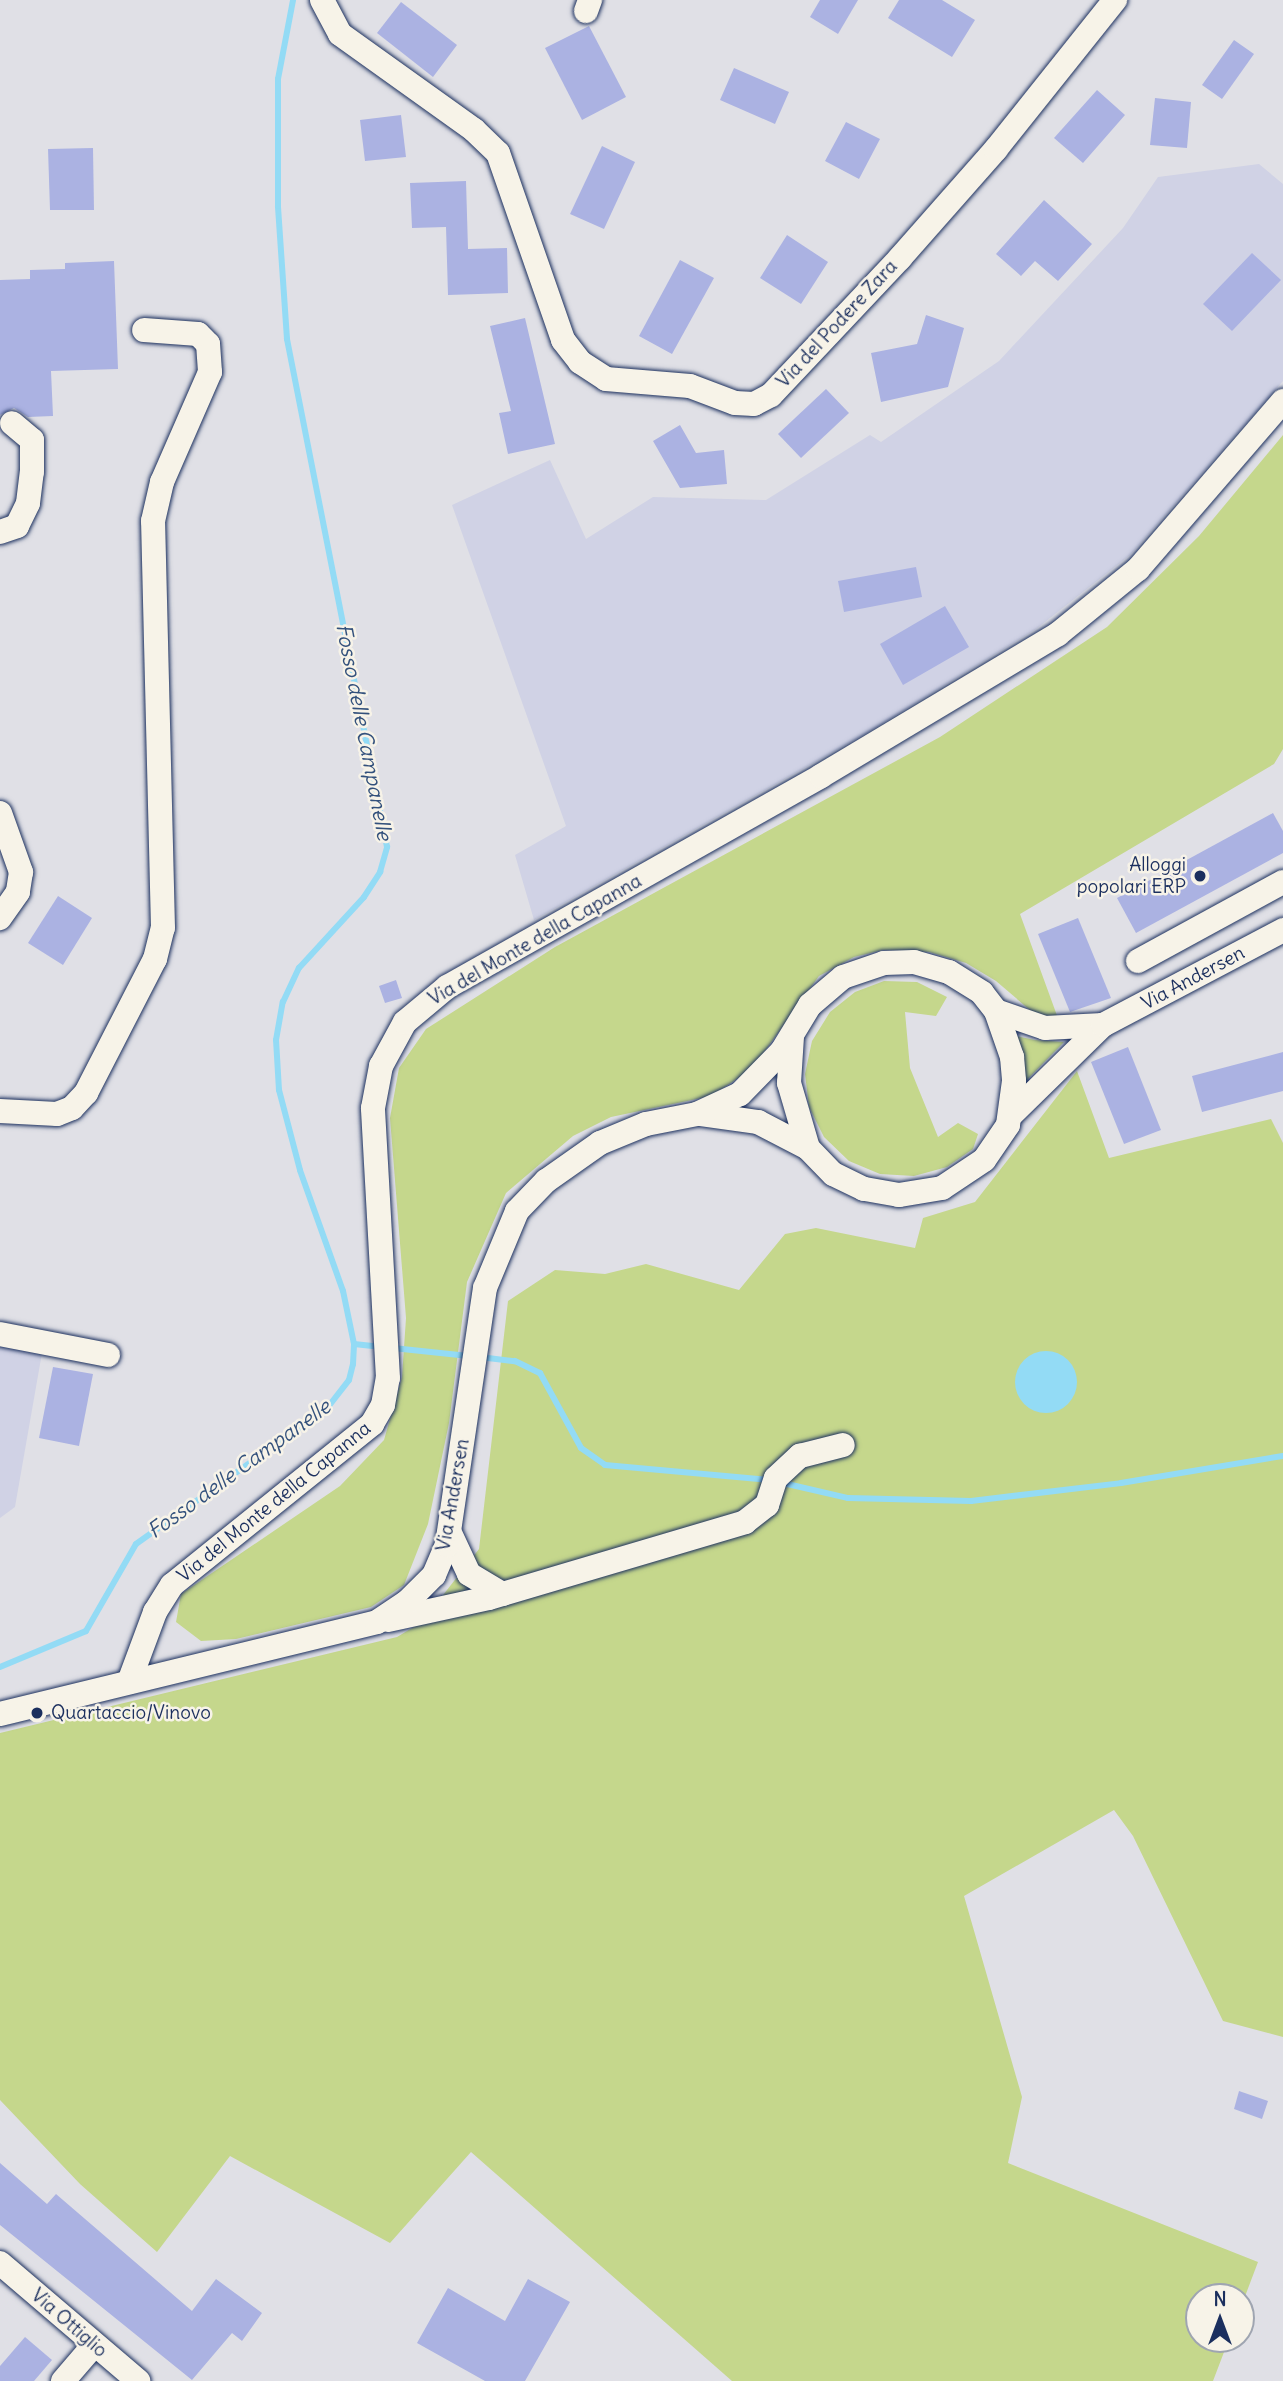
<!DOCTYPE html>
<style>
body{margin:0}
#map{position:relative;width:1283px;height:2381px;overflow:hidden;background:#e0e0e6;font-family:Delius,sans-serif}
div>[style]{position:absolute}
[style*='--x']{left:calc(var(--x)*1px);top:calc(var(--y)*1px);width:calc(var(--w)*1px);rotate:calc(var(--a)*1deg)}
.built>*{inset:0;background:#d0d2e5}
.green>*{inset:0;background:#c5d78c}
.water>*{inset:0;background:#93dbf5}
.round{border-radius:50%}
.stream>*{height:6px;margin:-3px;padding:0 3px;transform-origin:3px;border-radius:3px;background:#93dbf5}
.building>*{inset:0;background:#abb2e2}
.roads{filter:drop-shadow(0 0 2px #1b2f5e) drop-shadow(0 0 2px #1b2f5e)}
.minor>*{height:24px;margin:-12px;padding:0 12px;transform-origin:12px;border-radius:12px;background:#f7f3e8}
.dots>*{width:19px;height:19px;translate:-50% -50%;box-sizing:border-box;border:4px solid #f7f3e8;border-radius:50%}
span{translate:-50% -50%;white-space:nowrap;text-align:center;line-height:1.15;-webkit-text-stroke:5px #f7f3e8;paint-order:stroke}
.street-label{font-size:19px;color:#1b2f5e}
.poi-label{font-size:19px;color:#1b2f5e}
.right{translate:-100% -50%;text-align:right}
.left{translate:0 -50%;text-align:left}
.water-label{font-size:21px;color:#33517c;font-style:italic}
.north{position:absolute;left:1185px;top:2283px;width:70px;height:70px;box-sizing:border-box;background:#f7f3e8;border:2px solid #9fa5b1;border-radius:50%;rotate:0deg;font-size:19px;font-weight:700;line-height:28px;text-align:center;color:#1b2f5e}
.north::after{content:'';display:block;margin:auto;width:24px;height:32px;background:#1b2f5e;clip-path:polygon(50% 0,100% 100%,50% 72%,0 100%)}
</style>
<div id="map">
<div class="built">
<i style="clip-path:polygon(1259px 164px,1283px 184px,1283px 381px,1130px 555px,1036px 629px,870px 731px,534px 920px,515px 855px,566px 826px,452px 505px,550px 460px,586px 539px,653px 497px,766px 500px,870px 435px,881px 442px,999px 361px,1123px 228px,1158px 177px)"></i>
<i style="clip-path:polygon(0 1346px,42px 1353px,15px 1507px,0 1518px)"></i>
</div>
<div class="green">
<i style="clip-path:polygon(1283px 435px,1283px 749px,1274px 764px,1020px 914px,1059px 1021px,1038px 1017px,996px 981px,966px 963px,929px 952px,883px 950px,854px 957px,819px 976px,752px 1069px,711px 1096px,611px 1117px,573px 1136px,506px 1193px,467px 1282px,449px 1423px,428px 1524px,404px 1585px,371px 1607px,236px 1639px,201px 1641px,176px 1622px,181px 1594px,340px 1486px,384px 1440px,402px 1377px,406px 1318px,390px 1118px,399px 1068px,426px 1029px,555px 947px,940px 737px,1107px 627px,1199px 536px)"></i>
<i style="clip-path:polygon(884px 981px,917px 982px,947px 997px,936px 1016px,905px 1012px,910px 1068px,938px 1137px,958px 1123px,978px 1134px,973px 1149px,947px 1167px,914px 1176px,880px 1174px,849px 1161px,824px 1137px,809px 1107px,805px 1074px,812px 1041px,830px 1012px,855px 992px)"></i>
<i style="clip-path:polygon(1016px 1036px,1035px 1040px,1064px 1042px,1025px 1082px)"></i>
<i style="clip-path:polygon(1077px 1071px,1109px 1158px,1271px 1119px,1283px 1143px,1283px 2037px,1223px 2021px,1133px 1836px,1114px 1810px,964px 1896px,1022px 2097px,1008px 2163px,1258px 2262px,1241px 2307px,1241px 2297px,1199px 2297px,1199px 2339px,1229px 2339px,1213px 2381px,732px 2381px,471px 2152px,390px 2243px,230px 2156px,157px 2252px,80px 2184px,0 2100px,0 1733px,397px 1637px,422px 1622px,479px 1549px,508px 1301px,555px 1270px,605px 1274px,646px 1264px,739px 1290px,785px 1234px,816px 1228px,915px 1248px,923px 1218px,975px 1202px)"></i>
</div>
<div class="water">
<i class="round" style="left:1015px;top:1351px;width:62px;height:62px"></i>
</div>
<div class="stream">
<i style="--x:354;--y:1344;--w:28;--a:6"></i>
<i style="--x:393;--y:1348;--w:76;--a:6"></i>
<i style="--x:480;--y:1357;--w:35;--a:7"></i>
<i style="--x:515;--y:1361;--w:28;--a:26"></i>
<i style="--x:540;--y:1373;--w:85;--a:61.3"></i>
<i style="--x:581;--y:1448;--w:29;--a:35"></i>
<i style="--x:605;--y:1465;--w:165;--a:5.2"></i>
<i style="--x:783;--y:1483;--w:67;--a:13"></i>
<i style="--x:848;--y:1498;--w:123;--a:1.4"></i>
<i style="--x:971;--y:1501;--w:151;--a:-6.8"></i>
<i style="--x:1121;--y:1483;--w:164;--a:-9.5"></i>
<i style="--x:0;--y:1667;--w:93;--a:-22.7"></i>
<i style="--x:86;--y:1631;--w:100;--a:-60.1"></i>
<i style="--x:136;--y:1544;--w:236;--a:-35.5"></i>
<i style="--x:328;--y:1407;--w:34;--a:-52"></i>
<i style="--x:349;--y:1380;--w:16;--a:-76"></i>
<i style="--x:353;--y:1364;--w:20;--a:-87"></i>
<i style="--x:354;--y:1344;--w:54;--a:-101.7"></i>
<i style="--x:343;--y:1291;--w:128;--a:-109.6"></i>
<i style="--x:300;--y:1170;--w:83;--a:-104.7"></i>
<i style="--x:279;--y:1090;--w:50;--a:-93.4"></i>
<i style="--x:276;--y:1040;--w:39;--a:-80"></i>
<i style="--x:283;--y:1002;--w:38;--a:-65"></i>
<i style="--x:299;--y:968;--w:96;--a:-47.5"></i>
<i style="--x:364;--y:897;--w:30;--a:-57"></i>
<i style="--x:380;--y:872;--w:26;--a:-74"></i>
<i style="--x:387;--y:847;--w:518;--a:-101.14"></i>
<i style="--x:287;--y:339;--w:133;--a:-93.9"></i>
<i style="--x:278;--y:206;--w:127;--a:-90"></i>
<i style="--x:278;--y:79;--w:80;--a:-79.2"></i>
</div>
<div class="building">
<i style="clip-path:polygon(820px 0,858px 0,838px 34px,810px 17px)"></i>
<i style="clip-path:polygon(899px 0,942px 0,975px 20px,952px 57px,888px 18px)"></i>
<i style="clip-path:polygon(401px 2px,457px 45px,433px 77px,377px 33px)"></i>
<i style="clip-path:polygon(589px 26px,626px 97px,582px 120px,545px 48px)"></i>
<i style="clip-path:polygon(1234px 40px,1254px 54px,1222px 99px,1202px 85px)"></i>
<i style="clip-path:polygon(734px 68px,789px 92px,775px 124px,720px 100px)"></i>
<i style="clip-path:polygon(1097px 90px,1125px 115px,1083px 163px,1054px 138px)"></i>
<i style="clip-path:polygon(1155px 98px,1191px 102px,1187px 148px,1150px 145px)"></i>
<i style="clip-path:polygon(401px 115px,406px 157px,365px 161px,360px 120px)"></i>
<i style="clip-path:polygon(846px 122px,880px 139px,859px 179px,825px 161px)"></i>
<i style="clip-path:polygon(602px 146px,635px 162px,604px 229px,570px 214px)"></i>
<i style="clip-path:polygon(93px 148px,94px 210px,50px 210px,48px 149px)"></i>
<i style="clip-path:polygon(466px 181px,468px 249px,507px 248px,508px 293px,448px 295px,446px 227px,412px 228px,410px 183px)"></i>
<i style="clip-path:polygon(1044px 200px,1092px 244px,1058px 281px,1035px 261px,1021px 276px,996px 254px)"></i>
<i style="clip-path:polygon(787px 235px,828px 262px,801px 304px,760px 278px)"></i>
<i style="clip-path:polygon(1252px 253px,1281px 280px,1232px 331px,1203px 304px)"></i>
<i style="clip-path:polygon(680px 260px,714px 278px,672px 354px,639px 336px)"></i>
<i style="clip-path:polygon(114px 261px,118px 369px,51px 371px,53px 416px,28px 417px,14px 408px,0 415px,0 280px,30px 279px,30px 270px,65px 269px,65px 263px)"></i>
<i style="clip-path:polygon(926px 315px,964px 328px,948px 387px,881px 402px,871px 353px,917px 344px)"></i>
<i style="clip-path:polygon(525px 318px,555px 444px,508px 454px,499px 413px,511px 411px,490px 326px)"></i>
<i style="clip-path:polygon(826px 389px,849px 413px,801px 458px,778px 434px)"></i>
<i style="clip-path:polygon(680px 425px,696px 453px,724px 450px,727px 484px,680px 488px,653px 441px)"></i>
<i style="clip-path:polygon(916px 567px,922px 597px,844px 612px,838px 581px)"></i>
<i style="clip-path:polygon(945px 606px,969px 647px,903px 685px,880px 644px)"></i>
<i style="clip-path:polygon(1273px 813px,1283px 831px,1283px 853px,1136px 933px,1117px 898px)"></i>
<i style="clip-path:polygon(58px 896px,92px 918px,63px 965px,28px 943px)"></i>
<i style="clip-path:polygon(1078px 918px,1111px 998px,1070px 1012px,1038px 934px)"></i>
<i style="clip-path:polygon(396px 980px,402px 998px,385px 1003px,379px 986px)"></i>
<i style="clip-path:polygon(1128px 1047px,1161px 1130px,1124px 1144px,1091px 1062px)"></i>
<i style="clip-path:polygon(1283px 1052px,1283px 1091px,1202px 1112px,1192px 1076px)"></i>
<i style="clip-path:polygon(53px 1367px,93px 1374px,79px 1446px,39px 1438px)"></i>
<i style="clip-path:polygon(1239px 2091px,1268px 2101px,1262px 2119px,1234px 2109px)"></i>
<i style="clip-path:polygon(0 2163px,47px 2204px,56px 2194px,192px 2311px,216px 2279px,262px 2313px,242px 2341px,232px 2333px,192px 2380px,0 2225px)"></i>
<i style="clip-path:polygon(528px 2279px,570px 2302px,525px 2381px,485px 2381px,417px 2343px,448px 2288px,505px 2321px)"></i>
<i style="clip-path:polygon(25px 2337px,52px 2360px,34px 2381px,0 2381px,0 2366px)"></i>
</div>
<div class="roads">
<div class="minor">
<i style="--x:322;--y:0;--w:38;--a:62"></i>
<i style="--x:340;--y:34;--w:165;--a:35.6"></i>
<i style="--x:474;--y:130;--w:33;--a:44"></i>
<i style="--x:498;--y:153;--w:198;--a:70.8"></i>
<i style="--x:563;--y:340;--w:28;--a:52"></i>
<i style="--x:580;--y:362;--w:31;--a:33"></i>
<i style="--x:606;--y:379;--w:84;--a:4.8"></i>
<i style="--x:690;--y:386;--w:48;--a:20.7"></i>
<i style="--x:735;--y:403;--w:19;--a:3"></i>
<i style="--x:754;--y:404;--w:19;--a:-28"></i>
<i style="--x:771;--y:395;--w:188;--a:-46.7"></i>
<i style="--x:900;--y:258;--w:145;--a:-48.6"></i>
<i style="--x:996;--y:149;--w:191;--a:-51.4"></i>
<i style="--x:586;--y:11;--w:12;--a:-70"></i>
<i style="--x:0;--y:532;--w:18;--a:-19"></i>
<i style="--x:17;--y:526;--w:25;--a:-64"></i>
<i style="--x:28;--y:503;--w:31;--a:-83"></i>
<i style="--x:32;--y:472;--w:32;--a:-90"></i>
<i style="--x:32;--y:440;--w:26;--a:-140"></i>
<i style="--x:0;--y:813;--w:63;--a:70.4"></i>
<i style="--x:21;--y:872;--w:20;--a:99"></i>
<i style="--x:18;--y:892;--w:32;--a:125"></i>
<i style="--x:1138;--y:961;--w:165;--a:-28.6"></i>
<i style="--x:996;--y:1011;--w:52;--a:19.1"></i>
<i style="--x:1045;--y:1028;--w:58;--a:-3"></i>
<i style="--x:0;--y:1111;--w:57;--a:3"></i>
<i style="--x:57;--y:1114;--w:16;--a:-22"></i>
<i style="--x:72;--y:1108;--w:21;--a:-47"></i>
<i style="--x:86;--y:1093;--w:151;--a:-62.8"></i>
<i style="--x:155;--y:959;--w:32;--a:-76"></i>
<i style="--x:163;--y:928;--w:407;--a:-91.4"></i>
<i style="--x:153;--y:521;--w:40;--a:-77"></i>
<i style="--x:162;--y:482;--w:120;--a:-66.4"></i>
<i style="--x:210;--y:372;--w:28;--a:-94"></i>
<i style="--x:208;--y:344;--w:14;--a:-135"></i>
<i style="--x:198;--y:334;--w:54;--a:-175.8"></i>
<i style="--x:701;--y:1114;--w:58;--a:8"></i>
<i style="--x:758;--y:1122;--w:56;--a:27.5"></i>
<i style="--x:1011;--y:1115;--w:129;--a:-44.4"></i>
<i style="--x:1103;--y:1025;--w:204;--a:-27.8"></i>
<i style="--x:0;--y:1334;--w:110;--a:11"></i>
<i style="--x:450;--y:1533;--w:45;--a:65.1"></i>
<i style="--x:469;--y:1574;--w:39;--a:31"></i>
<i style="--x:388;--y:1620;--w:103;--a:-12.3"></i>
<i style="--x:489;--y:1598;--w:267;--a:-16.5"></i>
<i style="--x:745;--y:1522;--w:28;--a:-38"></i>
<i style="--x:767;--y:1505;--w:28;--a:-72"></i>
<i style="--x:776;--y:1478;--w:33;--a:-43"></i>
<i style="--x:800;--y:1456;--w:44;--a:-14.3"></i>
<i style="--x:129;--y:1682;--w:75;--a:-69.6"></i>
<i style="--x:155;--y:1612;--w:32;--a:-58"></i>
<i style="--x:172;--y:1585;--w:257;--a:-38.8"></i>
<i style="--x:372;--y:1424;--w:22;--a:-60"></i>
<i style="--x:383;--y:1405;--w:27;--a:-80"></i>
<i style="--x:388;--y:1378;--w:270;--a:-93.2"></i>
<i style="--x:373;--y:1108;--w:43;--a:-79.2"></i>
<i style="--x:381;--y:1066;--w:50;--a:-61.4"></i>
<i style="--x:405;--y:1022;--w:55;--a:-39.8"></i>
<i style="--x:447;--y:987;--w:429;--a:-29.4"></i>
<i style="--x:821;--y:776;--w:276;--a:-30.9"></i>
<i style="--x:1058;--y:634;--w:103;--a:-39.1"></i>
<i style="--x:1138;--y:569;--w:222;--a:-49.2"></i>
<i style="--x:0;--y:1714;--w:388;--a:-13.7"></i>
<i style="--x:377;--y:1622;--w:36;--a:-34"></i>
<i style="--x:407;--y:1602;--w:38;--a:-45"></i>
<i style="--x:434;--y:1575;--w:33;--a:-67"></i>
<i style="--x:447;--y:1545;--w:260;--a:-81.6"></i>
<i style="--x:485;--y:1288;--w:83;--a:-67.4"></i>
<i style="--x:517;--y:1211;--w:42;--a:-46"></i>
<i style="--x:546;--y:1181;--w:66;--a:-35.1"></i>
<i style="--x:600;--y:1143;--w:50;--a:-22.4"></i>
<i style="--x:646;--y:1124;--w:52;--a:-11.1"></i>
<i style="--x:697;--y:1114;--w:47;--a:-24.9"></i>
<i style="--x:740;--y:1094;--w:60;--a:-45.7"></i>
<i style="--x:782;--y:1051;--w:54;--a:-58.7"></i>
<i style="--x:810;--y:1005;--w:43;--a:-40.3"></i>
<i style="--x:843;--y:977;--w:43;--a:-18.9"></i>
<i style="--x:884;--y:963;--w:30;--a:-2"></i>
<i style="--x:914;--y:962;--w:36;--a:16"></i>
<i style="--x:949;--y:972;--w:39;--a:32"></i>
<i style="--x:982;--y:993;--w:23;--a:52"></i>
<i style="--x:996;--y:1011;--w:49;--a:70.8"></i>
<i style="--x:1012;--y:1057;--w:24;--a:85"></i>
<i style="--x:1014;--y:1081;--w:44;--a:97.8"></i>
<i style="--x:1008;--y:1125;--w:42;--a:124.4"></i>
<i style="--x:984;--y:1160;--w:50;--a:146.3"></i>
<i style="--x:942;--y:1188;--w:44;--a:170.8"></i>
<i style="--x:899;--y:1195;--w:36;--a:-170"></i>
<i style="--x:864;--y:1189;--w:34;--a:-154"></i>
<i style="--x:833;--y:1174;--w:36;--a:-134"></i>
<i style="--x:808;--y:1148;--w:68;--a:-106.3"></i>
<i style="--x:789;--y:1083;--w:47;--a:-86.3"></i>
<i style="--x:0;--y:2263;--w:182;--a:40.5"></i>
<i style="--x:63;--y:2381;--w:48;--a:-49.3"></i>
</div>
</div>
<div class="dots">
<i style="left:1200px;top:876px;background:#1b2f5e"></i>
<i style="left:37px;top:1713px;background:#1b2f5e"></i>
</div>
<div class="street-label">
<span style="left:837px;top:324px;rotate:-47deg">Via del Podere Zara</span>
<span style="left:535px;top:940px;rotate:-30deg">Via del Monte della Capanna</span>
<span style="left:1193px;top:978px;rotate:-28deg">Via Andersen</span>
<span style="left:453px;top:1495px;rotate:-80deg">Via Andersen</span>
<span style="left:274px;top:1502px;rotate:-39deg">Via del Monte della Capanna</span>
<span style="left:69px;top:2323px;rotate:41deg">Via Ottiglio</span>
</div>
<div class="poi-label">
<span class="right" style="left:1186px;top:876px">Alloggi<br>popolari ERP</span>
<span class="left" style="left:51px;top:1713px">Quartaccio/Vinovo</span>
</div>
<div class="water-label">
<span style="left:364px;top:732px;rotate:79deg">Fosso delle Campanelle</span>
<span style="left:239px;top:1469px;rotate:-36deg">Fosso delle Campanelle</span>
</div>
<div class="north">N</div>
</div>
